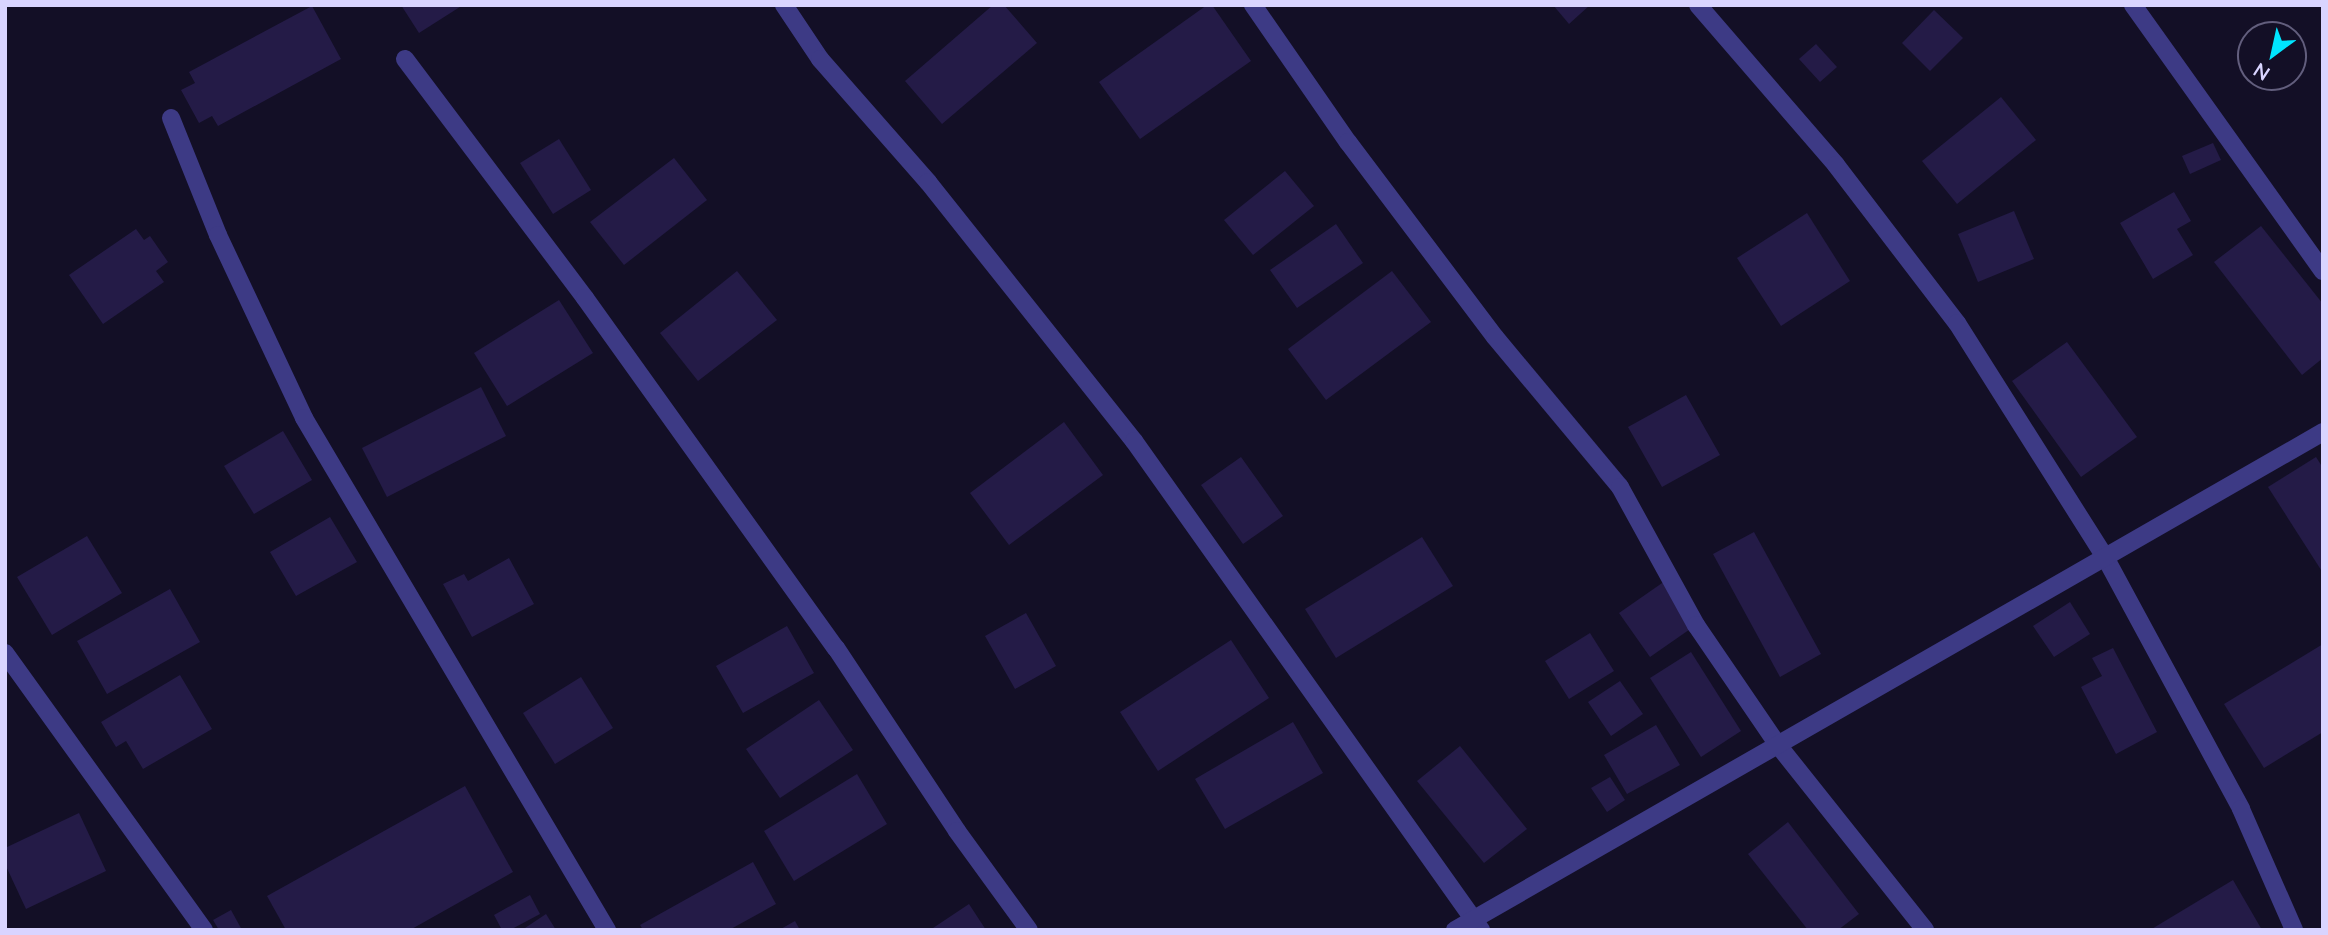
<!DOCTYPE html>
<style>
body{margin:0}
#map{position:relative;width:2328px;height:935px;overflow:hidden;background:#130f26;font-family:Lato,sans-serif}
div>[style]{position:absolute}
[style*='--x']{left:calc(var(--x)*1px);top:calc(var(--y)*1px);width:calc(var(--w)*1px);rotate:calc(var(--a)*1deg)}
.building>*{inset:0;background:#241b47}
.minor>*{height:18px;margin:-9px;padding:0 9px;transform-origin:9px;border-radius:9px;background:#3d3a85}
span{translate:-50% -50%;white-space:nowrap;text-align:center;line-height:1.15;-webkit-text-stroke:6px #130f26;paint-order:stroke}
.frame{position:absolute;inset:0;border:7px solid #d9d4ff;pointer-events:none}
.north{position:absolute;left:2237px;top:21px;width:70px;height:70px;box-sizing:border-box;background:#130f26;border:2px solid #625e7d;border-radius:50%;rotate:213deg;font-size:19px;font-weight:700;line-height:28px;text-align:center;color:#d9d4ff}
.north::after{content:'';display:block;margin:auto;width:24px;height:32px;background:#00e5ff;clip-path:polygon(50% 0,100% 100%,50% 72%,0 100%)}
</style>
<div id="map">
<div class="building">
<i style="clip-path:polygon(401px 5px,463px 5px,419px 33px)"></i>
<i style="clip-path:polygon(993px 5px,1004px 5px,1037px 43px,942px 124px,905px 81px)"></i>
<i style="clip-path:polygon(1207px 5px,1212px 5px,1251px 61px,1140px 139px,1099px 82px)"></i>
<i style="clip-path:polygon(1553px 5px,1590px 5px,1569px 24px)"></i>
<i style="clip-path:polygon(312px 6px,341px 59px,218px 126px,212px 116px,199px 123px,181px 90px,195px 83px,189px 72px)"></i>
<i style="clip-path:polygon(1934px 10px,1963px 38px,1930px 71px,1902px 43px)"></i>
<i style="clip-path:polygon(1816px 44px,1837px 67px,1820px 82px,1799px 59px)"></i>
<i style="clip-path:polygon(2001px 97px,2036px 140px,1957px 204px,1922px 161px)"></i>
<i style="clip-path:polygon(559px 139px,591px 190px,553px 214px,520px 163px)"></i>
<i style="clip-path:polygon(2213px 143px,2221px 160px,2190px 174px,2182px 156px)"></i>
<i style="clip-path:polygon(674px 158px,707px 200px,624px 265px,590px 222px)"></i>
<i style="clip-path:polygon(1285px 171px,1314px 206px,1253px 255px,1224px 220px)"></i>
<i style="clip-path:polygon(2174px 192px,2191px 221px,2177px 229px,2193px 255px,2153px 279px,2120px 223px)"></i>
<i style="clip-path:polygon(2014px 211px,2034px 259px,1978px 282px,1958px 234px)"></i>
<i style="clip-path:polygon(1807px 213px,1850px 281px,1781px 326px,1737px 258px)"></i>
<i style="clip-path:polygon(1336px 224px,1363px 263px,1297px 308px,1270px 270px)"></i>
<i style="clip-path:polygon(2261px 226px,2323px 304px,2323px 358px,2302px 375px,2214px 262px)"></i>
<i style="clip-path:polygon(136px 229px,144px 240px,150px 236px,168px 262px,156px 271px,164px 282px,103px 324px,69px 275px)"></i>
<i style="clip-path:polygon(737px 271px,777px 320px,698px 381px,660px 333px)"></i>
<i style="clip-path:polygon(1392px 271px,1431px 322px,1326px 400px,1288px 349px)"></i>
<i style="clip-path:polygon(559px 300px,593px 353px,507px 406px,474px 353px)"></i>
<i style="clip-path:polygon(2067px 342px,2137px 437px,2081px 477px,2012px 381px)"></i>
<i style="clip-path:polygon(481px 387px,506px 436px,387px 497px,362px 448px)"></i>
<i style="clip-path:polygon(1686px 395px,1720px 455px,1662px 487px,1628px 427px)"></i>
<i style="clip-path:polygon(1064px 422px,1103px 475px,1009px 545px,970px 493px)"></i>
<i style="clip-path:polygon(283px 431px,312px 480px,254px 514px,224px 466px)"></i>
<i style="clip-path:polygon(1241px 457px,1283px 516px,1243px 544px,1201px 485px)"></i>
<i style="clip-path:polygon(2316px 457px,2323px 468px,2323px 573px,2268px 487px)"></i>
<i style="clip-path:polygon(330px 517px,357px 562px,296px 596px,270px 552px)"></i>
<i style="clip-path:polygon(1754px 532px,1821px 654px,1780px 677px,1713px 554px)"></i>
<i style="clip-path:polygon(87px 536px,122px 593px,52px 635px,17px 577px)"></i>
<i style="clip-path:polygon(1422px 537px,1453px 586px,1336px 658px,1305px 609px)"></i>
<i style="clip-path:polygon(509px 558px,534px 604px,472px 637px,443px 584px,464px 574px,468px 581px)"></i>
<i style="clip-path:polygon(1665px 581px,1696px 625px,1650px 657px,1619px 613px)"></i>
<i style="clip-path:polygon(170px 589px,200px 642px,107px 694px,77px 641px)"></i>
<i style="clip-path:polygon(2070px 602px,2090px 634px,2054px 657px,2033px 626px)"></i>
<i style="clip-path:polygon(1026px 613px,1056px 666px,1015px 689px,985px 636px)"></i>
<i style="clip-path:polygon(787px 626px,814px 673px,743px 713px,716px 666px)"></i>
<i style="clip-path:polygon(1590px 633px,1614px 671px,1569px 699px,1545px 661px)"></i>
<i style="clip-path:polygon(1231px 640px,1269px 698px,1158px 771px,1120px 712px)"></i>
<i style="clip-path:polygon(2323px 644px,2323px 732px,2264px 768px,2224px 704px)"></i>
<i style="clip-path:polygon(2113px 648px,2157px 732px,2116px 754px,2081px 687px,2102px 676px,2092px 658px)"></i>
<i style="clip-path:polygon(1691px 652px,1741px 731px,1701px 757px,1650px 678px)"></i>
<i style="clip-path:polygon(180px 675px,212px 729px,143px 769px,126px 741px,116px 747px,101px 722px)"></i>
<i style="clip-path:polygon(581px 677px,613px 728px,555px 764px,523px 713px)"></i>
<i style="clip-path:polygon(1620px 681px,1643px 714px,1611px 736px,1588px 702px)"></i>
<i style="clip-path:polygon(819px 700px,853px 750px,780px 798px,746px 749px)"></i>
<i style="clip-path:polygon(1293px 722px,1323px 773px,1225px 829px,1195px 779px)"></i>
<i style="clip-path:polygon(1656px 725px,1680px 765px,1627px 794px,1604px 755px)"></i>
<i style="clip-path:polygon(1460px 746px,1527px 829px,1484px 863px,1417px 781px)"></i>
<i style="clip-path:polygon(857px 774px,887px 824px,794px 881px,764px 831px)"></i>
<i style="clip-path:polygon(1610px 777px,1625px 800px,1607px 812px,1591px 788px)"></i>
<i style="clip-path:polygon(465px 786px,513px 872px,410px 930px,286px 930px,267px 896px)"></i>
<i style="clip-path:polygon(79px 813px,106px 871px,26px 909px,5px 864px,5px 848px)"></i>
<i style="clip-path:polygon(1788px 822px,1859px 914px,1838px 930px,1808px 930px,1748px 854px)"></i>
<i style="clip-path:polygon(753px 862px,776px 904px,729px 930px,643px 930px,640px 925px)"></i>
<i style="clip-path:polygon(2233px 880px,2262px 930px,2150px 930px)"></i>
<i style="clip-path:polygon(530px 895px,540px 914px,510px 930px,502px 930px,494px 915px)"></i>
<i style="clip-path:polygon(969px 904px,986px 930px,930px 930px)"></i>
<i style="clip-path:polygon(231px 910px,242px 930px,219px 930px,213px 920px)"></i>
<i style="clip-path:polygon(546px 914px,556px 930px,522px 930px)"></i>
<i style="clip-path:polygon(795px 921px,800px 930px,779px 930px)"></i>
</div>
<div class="minor">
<i style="--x:784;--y:5;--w:65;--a:56.3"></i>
<i style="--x:820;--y:59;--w:164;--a:48.7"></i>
<i style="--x:928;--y:182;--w:331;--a:51.5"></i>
<i style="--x:1134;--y:441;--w:600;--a:54.64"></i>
<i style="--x:1253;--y:5;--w:167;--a:55.3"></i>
<i style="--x:1348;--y:142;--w:244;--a:53"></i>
<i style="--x:1495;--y:337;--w:195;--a:50.2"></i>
<i style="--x:1620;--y:487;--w:158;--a:61.2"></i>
<i style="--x:1696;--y:625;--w:145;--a:55.7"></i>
<i style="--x:1778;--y:745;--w:236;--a:51.5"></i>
<i style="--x:1698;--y:5;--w:211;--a:49.2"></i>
<i style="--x:1836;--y:165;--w:199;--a:52.6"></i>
<i style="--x:1957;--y:323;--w:277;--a:57.7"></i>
<i style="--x:2105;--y:557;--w:286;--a:61.6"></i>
<i style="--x:2241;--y:809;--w:132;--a:66.3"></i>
<i style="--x:2133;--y:5;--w:327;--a:54.5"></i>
<i style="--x:405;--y:59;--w:299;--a:53"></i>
<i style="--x:585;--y:298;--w:431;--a:54.4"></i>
<i style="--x:836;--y:648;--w:219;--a:56.5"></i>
<i style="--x:957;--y:831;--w:122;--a:54"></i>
<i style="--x:171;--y:118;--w:126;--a:68.1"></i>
<i style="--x:218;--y:235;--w:202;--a:64.8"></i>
<i style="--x:304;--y:418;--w:595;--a:59.38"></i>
<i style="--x:5;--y:653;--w:341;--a:54.3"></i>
<i style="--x:1455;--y:930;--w:1001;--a:-29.84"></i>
</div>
<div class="frame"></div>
<div class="north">N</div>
</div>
